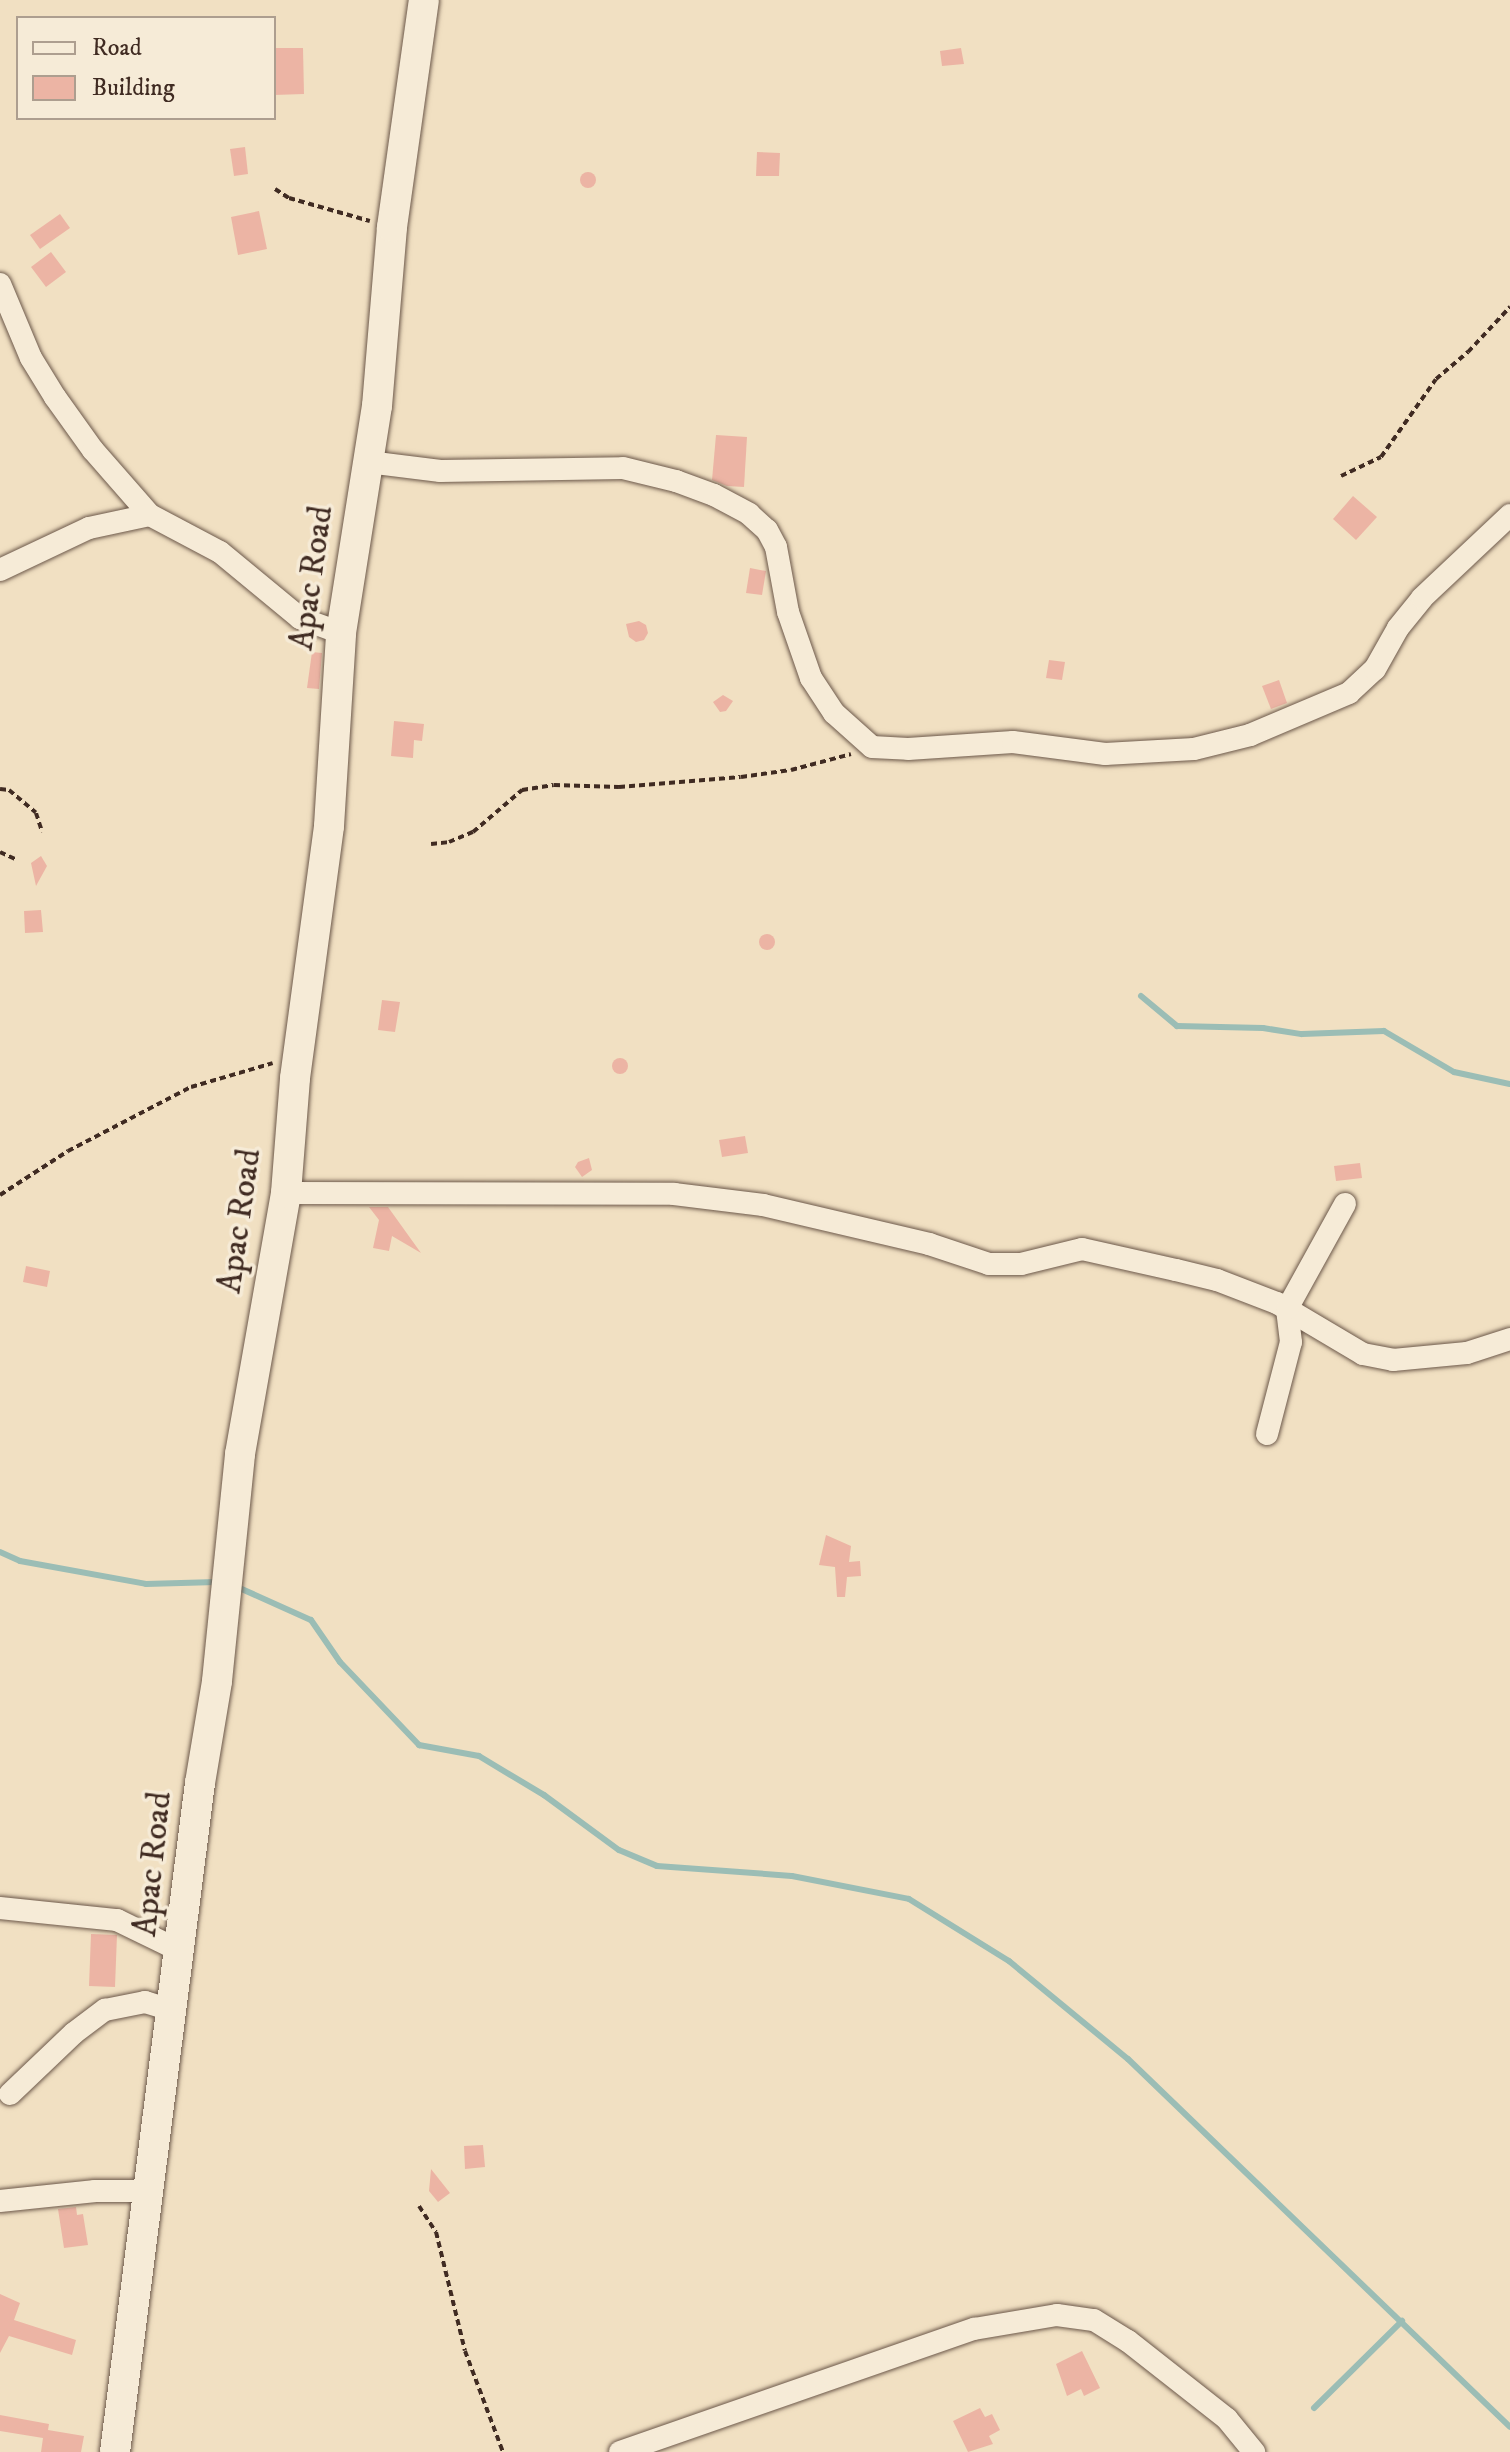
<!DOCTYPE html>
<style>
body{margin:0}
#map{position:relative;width:1510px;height:2452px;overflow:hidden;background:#f1e0c2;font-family:"IM FELL DW Pica",serif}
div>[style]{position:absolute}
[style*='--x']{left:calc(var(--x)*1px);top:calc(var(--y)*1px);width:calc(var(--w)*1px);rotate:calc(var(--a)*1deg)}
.stream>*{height:6px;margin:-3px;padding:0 3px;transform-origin:3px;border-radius:3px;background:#9bbdb5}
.building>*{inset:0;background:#ecb4a4}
.round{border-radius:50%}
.path>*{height:4px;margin-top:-2px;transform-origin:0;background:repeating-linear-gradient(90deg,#402b22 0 6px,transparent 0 10px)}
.roads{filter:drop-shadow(0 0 2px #6c584a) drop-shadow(0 0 2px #6c584a)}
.street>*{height:22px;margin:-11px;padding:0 11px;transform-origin:11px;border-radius:11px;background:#f6ebd7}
.secondary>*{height:30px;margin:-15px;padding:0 15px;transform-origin:15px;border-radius:15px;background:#f6ebd7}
span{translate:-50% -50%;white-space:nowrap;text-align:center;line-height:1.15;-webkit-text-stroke:7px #f6ebd7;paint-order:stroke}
.street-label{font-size:34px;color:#402b22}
.legend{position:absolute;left:16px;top:16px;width:260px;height:104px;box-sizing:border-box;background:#f6ebd7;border:2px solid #ad9e8f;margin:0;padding:10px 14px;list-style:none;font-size:24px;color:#402b22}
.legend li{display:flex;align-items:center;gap:16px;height:40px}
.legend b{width:40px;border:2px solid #ad9e8f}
</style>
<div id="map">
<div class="stream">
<i style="--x:1141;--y:996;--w:47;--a:39.8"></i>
<i style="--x:1177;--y:1026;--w:86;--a:1.3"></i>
<i style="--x:1263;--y:1028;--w:39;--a:9"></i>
<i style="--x:1302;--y:1034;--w:82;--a:-2.1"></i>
<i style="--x:1384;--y:1031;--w:81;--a:30.4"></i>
<i style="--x:1454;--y:1072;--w:57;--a:12.1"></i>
<i style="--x:0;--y:1552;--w:22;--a:24"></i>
<i style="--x:20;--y:1561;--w:128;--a:10.3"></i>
<i style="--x:146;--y:1584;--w:70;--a:-1.6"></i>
<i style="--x:235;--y:1586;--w:83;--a:24.1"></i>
<i style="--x:311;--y:1620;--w:51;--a:55.4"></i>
<i style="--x:340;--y:1662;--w:115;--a:46.4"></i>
<i style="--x:419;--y:1745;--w:61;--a:10.4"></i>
<i style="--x:479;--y:1756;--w:76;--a:31"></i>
<i style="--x:544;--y:1795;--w:93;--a:36.3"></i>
<i style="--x:619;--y:1850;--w:41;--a:22.8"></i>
<i style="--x:657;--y:1866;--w:135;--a:4.2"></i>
<i style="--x:792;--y:1876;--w:119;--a:11.1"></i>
<i style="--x:909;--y:1899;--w:118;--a:31.8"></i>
<i style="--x:1009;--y:1961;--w:154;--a:39.5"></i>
<i style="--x:1128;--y:2059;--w:530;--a:43.93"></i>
<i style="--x:1314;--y:2408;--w:124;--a:-44.7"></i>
</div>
<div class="building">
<i style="clip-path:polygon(274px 48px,303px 48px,304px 94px,274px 95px)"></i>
<i style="clip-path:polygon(961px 48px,964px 64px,942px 66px,940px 51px)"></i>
<i style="clip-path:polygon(245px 147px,248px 174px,234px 176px,230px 149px)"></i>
<i style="clip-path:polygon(757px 152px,780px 153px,779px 176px,756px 176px)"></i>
<i class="round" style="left:580px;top:172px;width:16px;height:16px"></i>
<i style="clip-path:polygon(259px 211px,267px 249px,238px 255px,231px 217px)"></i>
<i style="clip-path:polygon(60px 214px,70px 228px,40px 249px,30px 235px)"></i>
<i style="clip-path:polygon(51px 252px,66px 272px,46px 287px,31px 267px)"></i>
<i style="clip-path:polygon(716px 435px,747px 437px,744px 487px,727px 486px,712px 480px)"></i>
<i style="clip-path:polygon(1353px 496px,1377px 517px,1356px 540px,1333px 519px)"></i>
<i style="clip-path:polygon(750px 568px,766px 571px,762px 595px,746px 593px)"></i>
<i style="clip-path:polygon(639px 621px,646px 625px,648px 633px,644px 640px,636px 642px,629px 637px,626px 624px)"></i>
<i style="clip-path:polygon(312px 652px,322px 653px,319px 689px,307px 688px)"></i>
<i style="clip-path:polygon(1049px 660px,1065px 662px,1062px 680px,1046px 678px)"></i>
<i style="clip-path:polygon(1279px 680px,1287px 703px,1271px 709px,1262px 686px)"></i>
<i style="clip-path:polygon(723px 695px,733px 701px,726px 711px,720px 712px,713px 702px)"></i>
<i style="clip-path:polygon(394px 721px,424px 724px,422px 741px,414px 740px,413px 758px,391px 756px)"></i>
<i style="clip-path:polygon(41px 856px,47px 866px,36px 886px,31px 863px)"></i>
<i style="clip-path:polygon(41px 910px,43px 932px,25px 933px,24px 911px)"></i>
<i class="round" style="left:759px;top:934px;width:16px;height:16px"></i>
<i style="clip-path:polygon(382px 1000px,400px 1002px,395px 1032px,378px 1030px)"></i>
<i class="round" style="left:612px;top:1058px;width:16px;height:16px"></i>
<i style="clip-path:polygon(745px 1136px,748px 1153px,722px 1157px,719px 1140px)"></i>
<i style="clip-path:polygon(589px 1158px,592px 1170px,582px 1177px,575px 1167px,578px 1162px)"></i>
<i style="clip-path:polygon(1360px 1163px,1362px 1178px,1336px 1181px,1334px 1166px)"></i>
<i style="clip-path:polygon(369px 1207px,388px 1207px,421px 1253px,392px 1236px,389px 1251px,373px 1248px,379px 1220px)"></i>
<i style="clip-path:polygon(26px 1266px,50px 1271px,47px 1287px,23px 1282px)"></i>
<i style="clip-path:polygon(826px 1535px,851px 1546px,849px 1562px,860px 1561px,861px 1576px,847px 1577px,845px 1597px,837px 1597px,835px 1567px,819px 1565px)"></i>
<i style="clip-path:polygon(91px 1934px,117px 1935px,115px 1987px,89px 1986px)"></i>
<i style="clip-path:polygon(483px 2145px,485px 2167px,465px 2169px,464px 2146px)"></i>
<i style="clip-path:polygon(431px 2169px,450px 2193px,438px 2202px,429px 2191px)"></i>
<i style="clip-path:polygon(76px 2207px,77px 2215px,83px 2214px,88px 2245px,64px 2248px,58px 2209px)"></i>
<i style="clip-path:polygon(0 2294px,20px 2303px,14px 2320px,76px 2340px,72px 2355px,9px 2336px,0 2353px)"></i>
<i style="clip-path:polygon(1082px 2351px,1100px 2388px,1084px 2396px,1081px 2389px,1067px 2396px,1056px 2364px)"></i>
<i style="clip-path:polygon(980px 2408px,985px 2417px,992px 2414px,1000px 2430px,989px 2436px,993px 2444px,968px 2452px,953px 2421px)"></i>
<i style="clip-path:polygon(0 2415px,49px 2424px,48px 2430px,84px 2436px,81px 2452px,41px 2452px,43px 2438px,0 2431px)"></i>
</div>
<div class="path">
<i style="--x:275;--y:189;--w:17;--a:33"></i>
<i style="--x:289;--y:198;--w:84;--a:15.9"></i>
<i style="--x:1341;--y:476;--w:44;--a:-25.4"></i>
<i style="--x:1381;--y:457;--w:95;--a:-54.8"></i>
<i style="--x:1436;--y:379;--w:42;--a:-40.2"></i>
<i style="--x:1468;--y:352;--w:62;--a:-47"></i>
<i style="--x:0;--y:789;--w:9;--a:6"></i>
<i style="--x:9;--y:790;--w:35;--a:40"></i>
<i style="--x:36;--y:813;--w:20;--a:72"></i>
<i style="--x:431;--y:844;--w:18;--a:-6"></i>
<i style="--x:449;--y:842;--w:26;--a:-23"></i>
<i style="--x:473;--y:832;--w:65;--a:-40.6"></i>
<i style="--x:522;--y:790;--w:32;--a:-9"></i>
<i style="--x:554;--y:785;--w:65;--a:1.8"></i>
<i style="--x:619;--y:787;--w:122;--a:-4.7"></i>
<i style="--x:741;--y:777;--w:50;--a:-8"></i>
<i style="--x:791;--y:770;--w:62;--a:-14.9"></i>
<i style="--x:0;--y:852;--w:19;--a:25"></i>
<i style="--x:0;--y:1195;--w:81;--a:-32.9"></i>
<i style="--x:68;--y:1151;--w:139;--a:-27.5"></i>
<i style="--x:191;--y:1087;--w:85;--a:-16.3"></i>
<i style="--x:419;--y:2206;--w:31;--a:57"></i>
<i style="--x:436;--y:2232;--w:122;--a:76.3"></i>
<i style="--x:465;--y:2351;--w:108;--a:69.4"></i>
</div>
<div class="roads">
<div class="street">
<i style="--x:0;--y:284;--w:80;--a:67.3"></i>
<i style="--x:31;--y:358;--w:46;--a:58.4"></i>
<i style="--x:55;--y:397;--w:65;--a:54.4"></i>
<i style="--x:93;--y:450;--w:86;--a:48.8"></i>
<i style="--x:150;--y:515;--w:79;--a:27.9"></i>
<i style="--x:220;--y:552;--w:104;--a:39.5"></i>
<i style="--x:300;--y:618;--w:44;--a:20.1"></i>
<i style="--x:368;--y:462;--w:73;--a:7.1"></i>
<i style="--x:440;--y:471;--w:183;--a:-0.9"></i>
<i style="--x:623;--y:468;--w:55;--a:13.8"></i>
<i style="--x:676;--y:481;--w:40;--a:20.2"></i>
<i style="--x:714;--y:495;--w:40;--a:28"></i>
<i style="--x:749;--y:514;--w:24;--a:42"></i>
<i style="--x:767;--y:530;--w:19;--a:62"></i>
<i style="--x:776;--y:547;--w:66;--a:79.5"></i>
<i style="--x:788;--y:612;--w:70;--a:70.8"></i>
<i style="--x:811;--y:678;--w:42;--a:56.7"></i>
<i style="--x:834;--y:713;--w:51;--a:41.8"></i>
<i style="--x:872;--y:747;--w:36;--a:3"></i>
<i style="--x:908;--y:749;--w:105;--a:-3.8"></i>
<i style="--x:1013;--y:742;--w:93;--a:7.4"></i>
<i style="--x:1105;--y:754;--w:89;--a:-3.2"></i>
<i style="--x:1194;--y:749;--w:58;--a:-14"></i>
<i style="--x:1250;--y:735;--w:108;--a:-23"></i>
<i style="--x:1349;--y:693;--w:35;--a:-43"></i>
<i style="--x:1375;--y:669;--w:47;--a:-60.7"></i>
<i style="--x:1398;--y:628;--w:38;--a:-51"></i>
<i style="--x:1422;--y:598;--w:121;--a:-43.3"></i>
<i style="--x:0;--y:570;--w:98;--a:-25.3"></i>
<i style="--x:89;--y:528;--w:62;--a:-12"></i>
<i style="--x:286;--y:1193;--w:388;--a:0.1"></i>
<i style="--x:674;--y:1194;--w:90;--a:7"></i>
<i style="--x:763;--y:1205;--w:171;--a:13.2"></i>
<i style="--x:929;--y:1244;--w:63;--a:18.4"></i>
<i style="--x:989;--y:1264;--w:32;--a:0"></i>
<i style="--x:1021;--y:1264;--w:63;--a:-13.8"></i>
<i style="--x:1082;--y:1249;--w:96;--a:12.6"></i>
<i style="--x:1176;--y:1270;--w:42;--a:13.7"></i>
<i style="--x:1217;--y:1280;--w:64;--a:21"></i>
<i style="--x:1277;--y:1303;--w:100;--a:30.7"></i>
<i style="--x:1363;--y:1354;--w:31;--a:11"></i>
<i style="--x:1393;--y:1360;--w:74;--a:-5.4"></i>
<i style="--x:1467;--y:1353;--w:45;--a:-18"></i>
<i style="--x:1267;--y:1434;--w:95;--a:-75.4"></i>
<i style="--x:1291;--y:1342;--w:33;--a:-97"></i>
<i style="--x:1287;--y:1309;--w:120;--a:-61.1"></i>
<i style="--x:0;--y:1908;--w:118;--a:5.9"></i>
<i style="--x:117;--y:1920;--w:59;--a:26.1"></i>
<i style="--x:170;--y:1946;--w:14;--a:39"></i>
<i style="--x:10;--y:2094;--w:88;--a:-43.6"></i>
<i style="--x:74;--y:2033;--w:39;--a:-37"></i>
<i style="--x:105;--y:2010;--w:41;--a:-11.3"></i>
<i style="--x:145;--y:2002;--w:30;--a:17"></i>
<i style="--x:0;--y:2201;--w:96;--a:-6"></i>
<i style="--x:95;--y:2191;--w:55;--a:0"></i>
<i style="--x:620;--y:2452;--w:375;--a:-19.2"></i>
<i style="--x:974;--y:2329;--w:84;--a:-9.6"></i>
<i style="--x:1057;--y:2315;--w:37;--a:8"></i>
<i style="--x:1094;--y:2320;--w:40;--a:32"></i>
<i style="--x:1128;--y:2341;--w:126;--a:38.2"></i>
<i style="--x:1227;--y:2419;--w:43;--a:50.7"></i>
</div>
<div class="secondary">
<i style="--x:115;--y:2452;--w:674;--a:-82.76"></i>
<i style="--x:200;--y:1783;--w:103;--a:-80.5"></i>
<i style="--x:217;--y:1681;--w:228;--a:-84.2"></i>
<i style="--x:240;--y:1454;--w:265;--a:-80"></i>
<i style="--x:286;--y:1193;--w:115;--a:-85.5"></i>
<i style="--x:295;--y:1078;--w:254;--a:-82.3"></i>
<i style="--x:329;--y:826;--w:193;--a:-86.4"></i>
<i style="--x:341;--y:633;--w:230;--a:-81"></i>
<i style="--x:377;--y:406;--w:180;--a:-85.2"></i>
<i style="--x:392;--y:227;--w:229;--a:-82"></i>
</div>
</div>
<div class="street-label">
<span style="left:312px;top:578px;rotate:-82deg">Apac Road</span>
<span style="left:240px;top:1221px;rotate:-82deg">Apac Road</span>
<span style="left:153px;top:1864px;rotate:-84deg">Apac Road</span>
</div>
<ul class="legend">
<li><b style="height:10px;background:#f6ebd7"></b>Road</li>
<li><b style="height:22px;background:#ecb4a4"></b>Building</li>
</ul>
</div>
